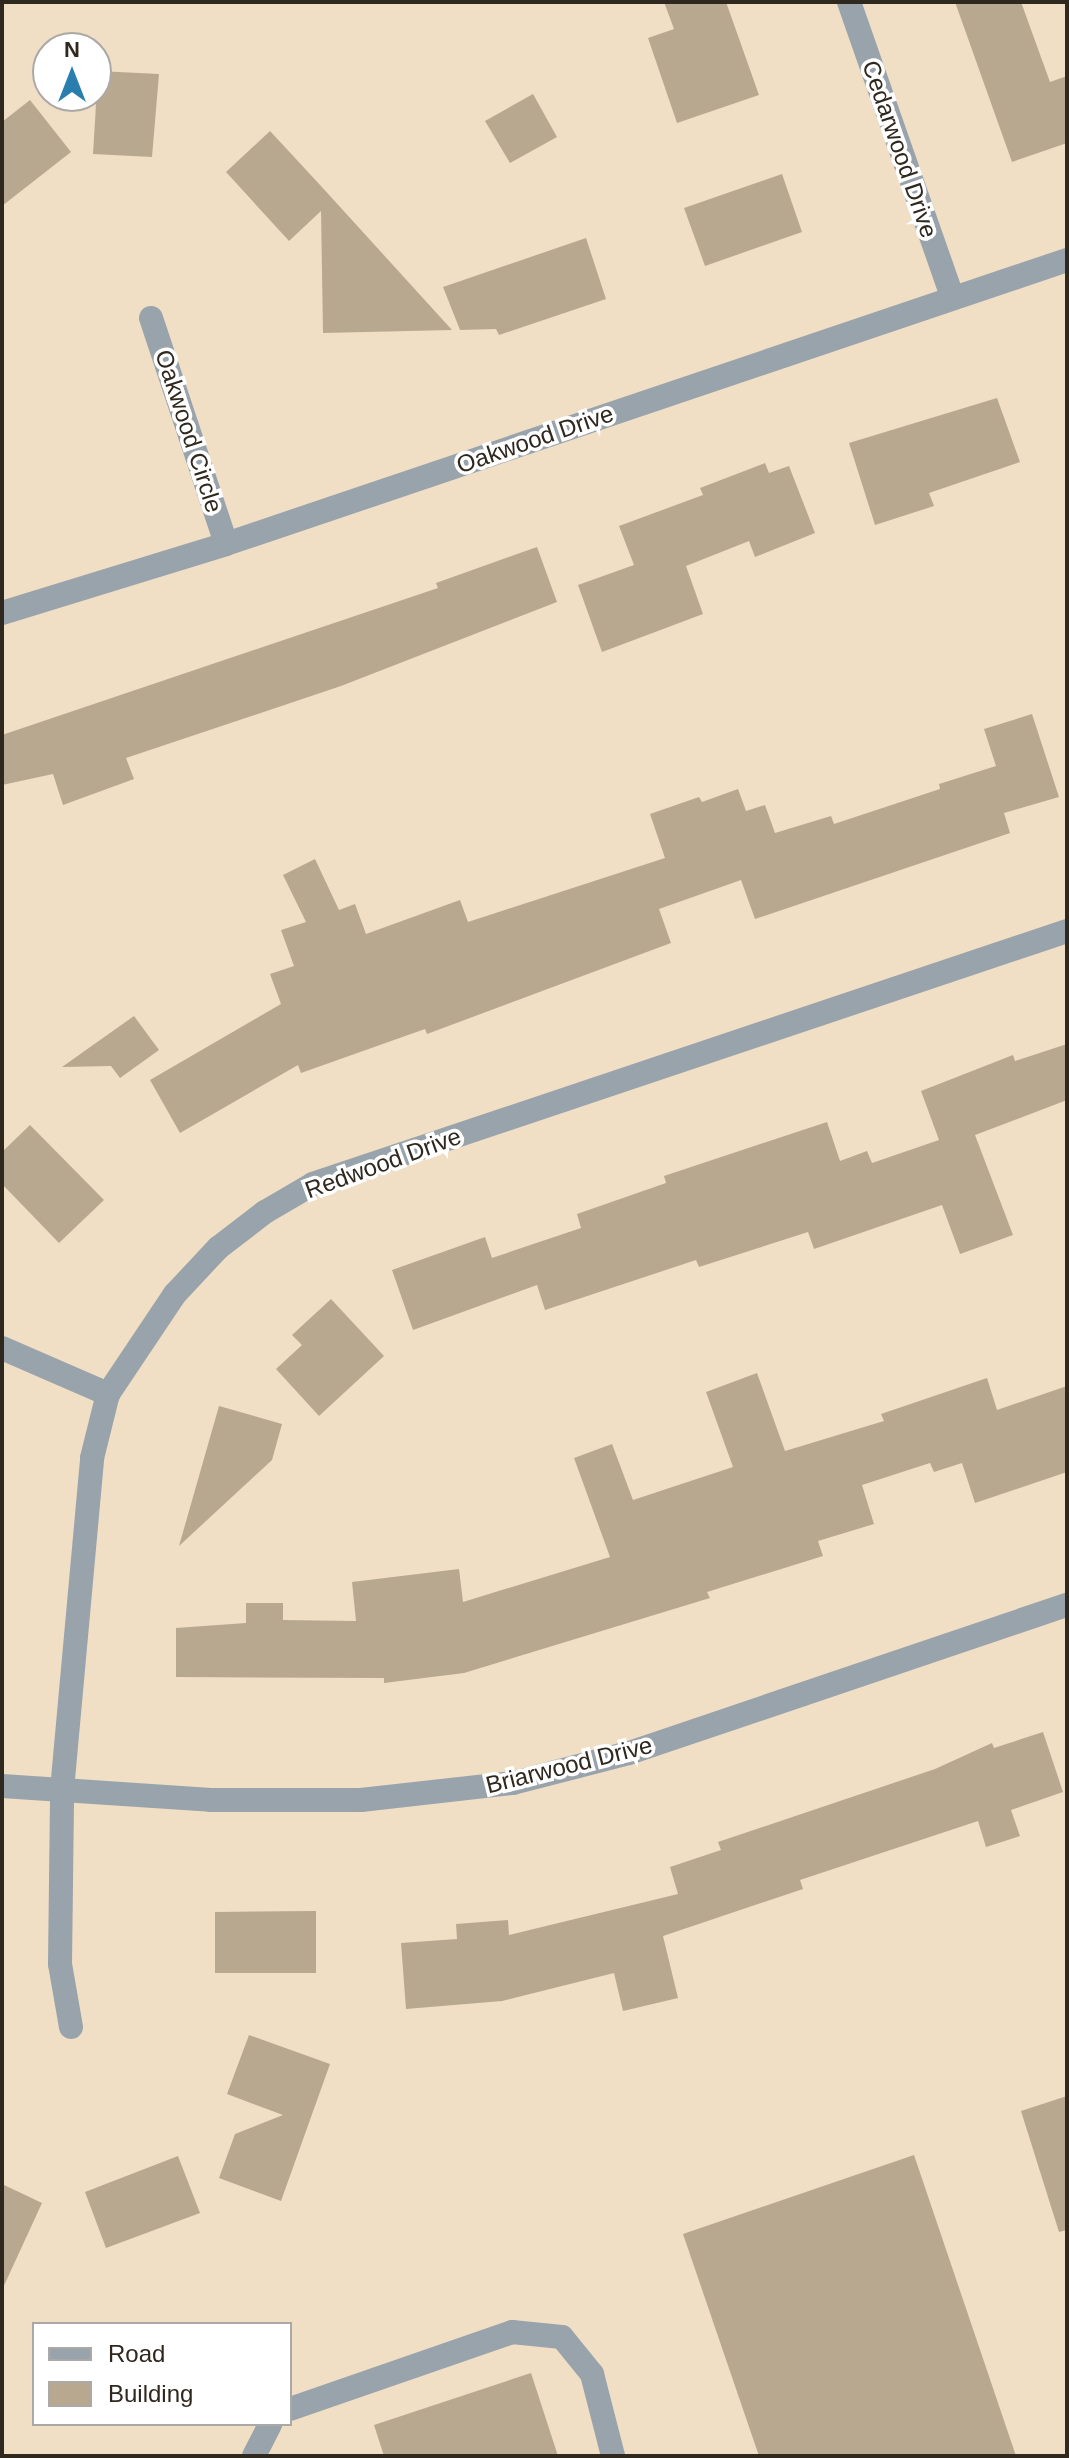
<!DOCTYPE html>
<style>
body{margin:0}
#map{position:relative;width:1069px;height:2458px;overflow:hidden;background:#f0dec5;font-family:Arial,sans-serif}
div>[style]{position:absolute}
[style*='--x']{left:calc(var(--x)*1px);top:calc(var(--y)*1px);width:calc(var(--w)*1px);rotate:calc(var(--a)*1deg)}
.building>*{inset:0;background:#b9a890}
.minor>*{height:24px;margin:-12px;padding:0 12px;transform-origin:12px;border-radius:12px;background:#98a3ab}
span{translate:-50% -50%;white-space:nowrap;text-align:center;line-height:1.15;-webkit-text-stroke:7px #fff;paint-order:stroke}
.street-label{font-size:24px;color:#2e281e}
.frame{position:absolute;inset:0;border:4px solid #2e281e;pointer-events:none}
.legend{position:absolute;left:32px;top:2322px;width:260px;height:104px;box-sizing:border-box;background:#fff;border:2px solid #aba9a5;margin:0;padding:10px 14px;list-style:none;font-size:24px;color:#2e281e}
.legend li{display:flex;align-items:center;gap:16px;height:40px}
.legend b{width:40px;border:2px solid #aba9a5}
.north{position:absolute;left:32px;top:32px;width:80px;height:80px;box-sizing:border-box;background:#fff;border:2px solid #aba9a5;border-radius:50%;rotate:0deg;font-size:22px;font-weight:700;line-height:32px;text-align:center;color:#2e281e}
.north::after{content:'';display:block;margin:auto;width:28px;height:36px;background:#2a7eae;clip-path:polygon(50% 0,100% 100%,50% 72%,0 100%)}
</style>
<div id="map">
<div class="building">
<i style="clip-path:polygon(664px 2px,726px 2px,759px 95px,677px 123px,648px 38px,674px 29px)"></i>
<i style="clip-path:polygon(955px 2px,1021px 2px,1050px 82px,1067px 76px,1067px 143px,1012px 162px)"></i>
<i style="clip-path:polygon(98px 71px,159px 74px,152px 157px,93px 154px)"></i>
<i style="clip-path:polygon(533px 94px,557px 137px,510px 163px,485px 121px)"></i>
<i style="clip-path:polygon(30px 100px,71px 152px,2px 206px,2px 122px)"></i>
<i style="clip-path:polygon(270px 131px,321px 186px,452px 330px,323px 333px,321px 211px,289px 241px,226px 172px)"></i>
<i style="clip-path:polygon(782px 174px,802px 232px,705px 266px,684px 208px)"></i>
<i style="clip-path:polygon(586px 238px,606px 299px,499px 335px,496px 329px,460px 330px,443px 287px)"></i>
<i style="clip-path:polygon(997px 398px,1020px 462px,929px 493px,934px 506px,875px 525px,849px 443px)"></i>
<i style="clip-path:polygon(765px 463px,769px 473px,789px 466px,815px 533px,755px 557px,749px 541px,686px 566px,703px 614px,602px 652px,578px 585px,634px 565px,619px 526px,703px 495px,700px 488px)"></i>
<i style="clip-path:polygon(537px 547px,557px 602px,341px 686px,126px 758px,134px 779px,63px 805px,53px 774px,2px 785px,2px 735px,438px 588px,436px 583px)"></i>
<i style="clip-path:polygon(1032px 714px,1059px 797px,1004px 813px,1010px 833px,755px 919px,741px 880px,659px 909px,671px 943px,427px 1034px,425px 1029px,301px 1073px,298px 1065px,180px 1133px,150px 1080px,281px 1004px,270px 974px,294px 966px,281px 930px,306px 922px,283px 875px,315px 859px,339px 910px,355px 904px,366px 934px,460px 900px,468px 922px,665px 858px,650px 814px,699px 797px,702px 802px,738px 789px,746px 811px,765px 805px,775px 833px,831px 816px,834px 824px,940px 789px,939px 784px,996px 766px,984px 729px)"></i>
<i style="clip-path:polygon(134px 1016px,159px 1050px,120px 1078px,111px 1066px,62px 1067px)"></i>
<i style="clip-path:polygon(1067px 1044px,1067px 1100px,975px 1135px,1013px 1235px,960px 1254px,942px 1205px,814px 1249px,808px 1232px,699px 1267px,696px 1260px,545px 1310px,537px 1285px,413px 1330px,392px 1270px,485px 1237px,492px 1258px,581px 1228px,577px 1214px,666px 1183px,664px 1176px,827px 1122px,840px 1161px,867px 1151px,872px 1163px,939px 1140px,921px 1091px,1013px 1055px,1015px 1061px)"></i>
<i style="clip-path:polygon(30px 1125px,104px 1200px,59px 1243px,2px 1184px,2px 1152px)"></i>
<i style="clip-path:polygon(331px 1299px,384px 1356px,319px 1416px,276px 1369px,302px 1345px,292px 1335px)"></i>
<i style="clip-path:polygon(757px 1373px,785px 1451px,884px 1421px,881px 1414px,987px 1378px,997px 1410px,1067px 1386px,1067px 1472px,975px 1503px,962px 1463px,934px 1472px,930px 1463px,862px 1485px,874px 1524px,818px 1541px,823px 1556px,707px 1592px,710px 1598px,464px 1673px,384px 1683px,384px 1678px,176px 1677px,176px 1628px,246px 1623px,246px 1603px,283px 1603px,283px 1620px,356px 1621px,352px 1582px,459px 1569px,463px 1602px,610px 1557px,574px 1458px,612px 1444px,633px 1500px,733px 1467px,706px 1392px)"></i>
<i style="clip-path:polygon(219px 1406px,282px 1424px,272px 1460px,179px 1546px)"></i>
<i style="clip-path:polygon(1043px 1732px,1063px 1792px,1011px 1810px,1020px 1836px,986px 1847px,978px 1821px,800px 1880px,803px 1889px,663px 1936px,678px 1998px,623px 2011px,614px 1973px,502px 2001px,406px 2009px,401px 1943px,457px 1939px,456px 1924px,508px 1920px,509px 1935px,678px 1894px,670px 1867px,721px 1850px,718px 1842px,935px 1769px,992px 1743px,994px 1748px)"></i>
<i style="clip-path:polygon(316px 1911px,316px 1973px,215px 1973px,215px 1912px)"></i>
<i style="clip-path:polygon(249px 2035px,330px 2064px,281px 2201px,219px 2178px,235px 2134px,283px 2115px,227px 2094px)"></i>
<i style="clip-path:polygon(1067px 2096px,1067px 2230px,1059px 2232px,1021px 2111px)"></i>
<i style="clip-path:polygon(914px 2155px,1016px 2456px,759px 2456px,683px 2234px)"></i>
<i style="clip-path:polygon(178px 2156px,200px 2213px,106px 2248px,85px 2192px)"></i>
<i style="clip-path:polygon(2px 2184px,42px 2203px,2px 2290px)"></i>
<i style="clip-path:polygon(531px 2373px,558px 2456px,384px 2456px,374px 2425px)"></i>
</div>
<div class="minor">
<i style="--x:849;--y:2;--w:312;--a:70.7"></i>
<i style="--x:151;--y:318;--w:238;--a:71.6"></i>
<i style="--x:2;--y:613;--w:234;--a:-17.1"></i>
<i style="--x:226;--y:544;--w:888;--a:-18.66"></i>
<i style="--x:2;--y:1348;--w:116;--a:23.5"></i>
<i style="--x:2;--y:1786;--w:209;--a:3.8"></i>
<i style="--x:211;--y:1800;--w:150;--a:0"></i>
<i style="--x:361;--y:1800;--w:153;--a:-6.4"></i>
<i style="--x:513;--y:1783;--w:120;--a:-14.5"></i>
<i style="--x:629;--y:1753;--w:462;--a:-18.7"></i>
<i style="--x:71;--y:2027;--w:64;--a:-99.9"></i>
<i style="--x:60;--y:1964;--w:174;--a:-89.3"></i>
<i style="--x:62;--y:1790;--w:333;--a:-84.8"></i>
<i style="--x:92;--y:1458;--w:66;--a:-76"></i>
<i style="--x:108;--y:1394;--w:120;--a:-56.2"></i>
<i style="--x:175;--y:1294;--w:63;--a:-46.9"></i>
<i style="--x:218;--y:1248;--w:59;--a:-37.5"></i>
<i style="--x:265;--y:1212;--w:56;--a:-30.3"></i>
<i style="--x:313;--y:1184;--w:795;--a:-18.55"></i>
<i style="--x:290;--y:2409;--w:235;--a:-19.1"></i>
<i style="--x:512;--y:2332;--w:50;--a:5.7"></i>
<i style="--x:562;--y:2337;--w:48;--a:51"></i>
<i style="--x:592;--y:2374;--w:85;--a:75.6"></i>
<i style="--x:254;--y:2456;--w:36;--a:-63"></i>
</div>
<div class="street-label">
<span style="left:900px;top:149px;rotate:71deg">Cedarwood Drive</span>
<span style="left:189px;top:431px;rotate:72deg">Oakwood Circle</span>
<span style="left:535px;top:439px;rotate:-19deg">Oakwood Drive</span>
<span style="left:383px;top:1163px;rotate:-20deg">Redwood Drive</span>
<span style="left:569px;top:1765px;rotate:-14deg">Briarwood Drive</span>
</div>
<div class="frame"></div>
<ul class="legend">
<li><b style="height:10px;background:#98a3ab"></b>Road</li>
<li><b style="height:22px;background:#b9a890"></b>Building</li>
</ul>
<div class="north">N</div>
</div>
